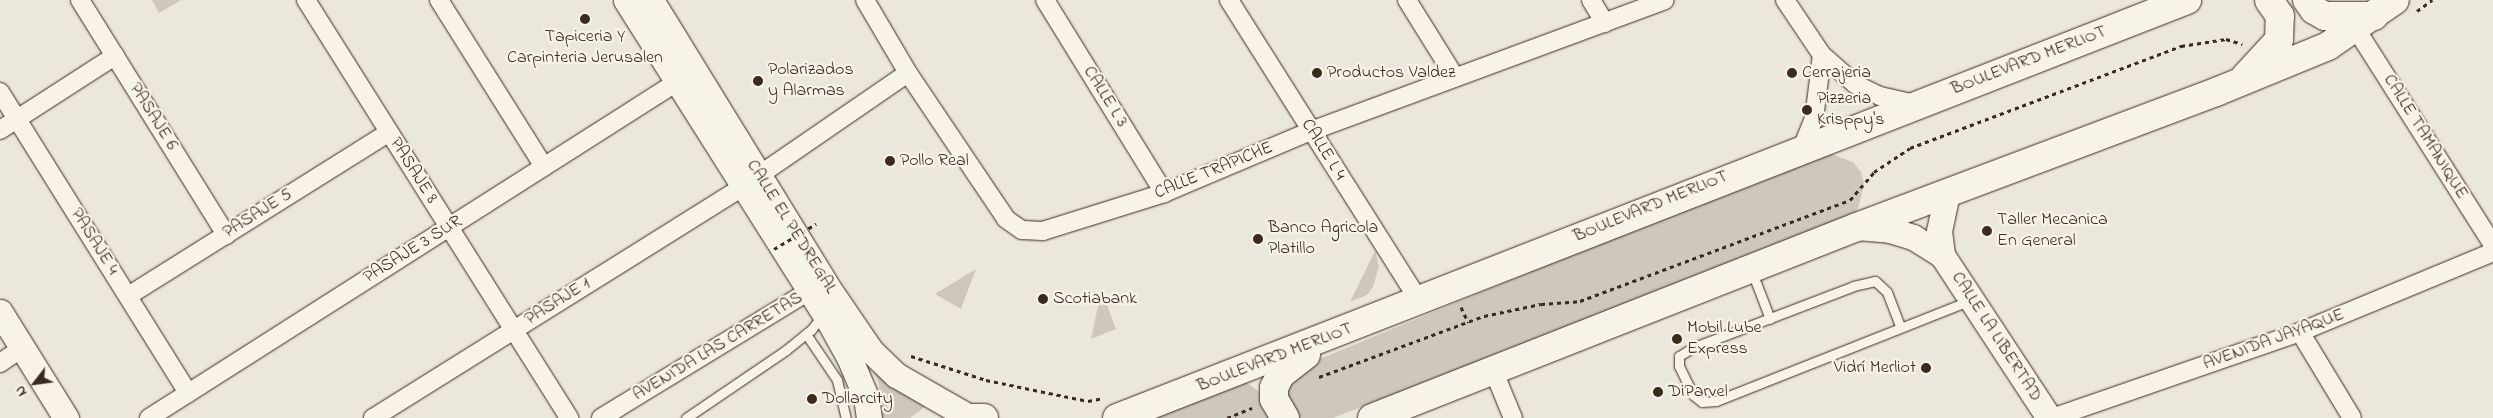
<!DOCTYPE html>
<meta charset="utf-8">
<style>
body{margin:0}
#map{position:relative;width:2493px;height:418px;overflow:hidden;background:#ece7dc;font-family:"Indie Flower",sans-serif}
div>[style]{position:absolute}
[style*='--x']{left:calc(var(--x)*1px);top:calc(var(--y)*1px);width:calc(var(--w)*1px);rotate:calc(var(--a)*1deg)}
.green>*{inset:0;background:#cec8bc}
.path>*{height:3px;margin-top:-1.5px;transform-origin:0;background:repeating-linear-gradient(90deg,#3b2a1e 0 4px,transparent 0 8px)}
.roads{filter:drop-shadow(0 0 1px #3b2a1e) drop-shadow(0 0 1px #3b2a1e)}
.lane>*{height:9px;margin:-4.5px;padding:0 4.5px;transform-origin:4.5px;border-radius:4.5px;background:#f7f3e8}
.street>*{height:18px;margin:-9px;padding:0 9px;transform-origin:9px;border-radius:9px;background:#f7f3e8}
.secondary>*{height:25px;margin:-12.5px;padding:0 12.5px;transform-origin:12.5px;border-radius:12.5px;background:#f7f3e8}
.primary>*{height:28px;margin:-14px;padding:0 14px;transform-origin:14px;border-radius:14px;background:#f7f3e8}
.path-bridge>*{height:3px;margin-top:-1.5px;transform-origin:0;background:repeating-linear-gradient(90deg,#3b2a1e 0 4px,transparent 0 8px)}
.dots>*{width:14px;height:14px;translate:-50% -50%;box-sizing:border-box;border:2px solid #f7f3e8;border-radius:50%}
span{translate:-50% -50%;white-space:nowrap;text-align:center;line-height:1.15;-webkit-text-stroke:4.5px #f7f3e8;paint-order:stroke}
.poi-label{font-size:18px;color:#3b2a1e}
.left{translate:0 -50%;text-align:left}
.right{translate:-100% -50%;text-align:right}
.street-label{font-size:18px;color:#3b2a1e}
.north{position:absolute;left:10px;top:358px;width:50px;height:50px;-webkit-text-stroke:4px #f7f3e8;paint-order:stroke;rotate:240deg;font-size:14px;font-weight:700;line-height:20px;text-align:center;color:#3b2a1e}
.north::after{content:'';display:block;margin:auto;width:18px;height:22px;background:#3b2a1e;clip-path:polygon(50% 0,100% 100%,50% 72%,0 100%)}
</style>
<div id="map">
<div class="green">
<i style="clip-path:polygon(152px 0,181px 0,159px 13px)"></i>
<i style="clip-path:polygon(1823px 151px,1853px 162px,1861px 172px,1864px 184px,1858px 209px,1844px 221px,1333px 418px,1291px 418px,1280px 383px,1288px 372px)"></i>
<i style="clip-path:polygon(1375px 251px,1379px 266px,1373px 287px,1367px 295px,1350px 302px)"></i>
<i style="clip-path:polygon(976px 269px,961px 309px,935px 294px)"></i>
<i style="clip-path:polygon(1106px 302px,1116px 329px,1091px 339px,1098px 306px)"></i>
<i style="clip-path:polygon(866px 354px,931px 402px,910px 418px,882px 418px,879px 383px)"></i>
<i style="clip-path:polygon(1246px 382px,1258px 391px,1270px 418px,1150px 418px)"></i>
</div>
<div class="path">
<i style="--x:2417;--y:11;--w:19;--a:-36"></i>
<i style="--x:1461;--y:307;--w:17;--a:65"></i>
<i style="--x:911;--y:356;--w:79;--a:17.7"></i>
<i style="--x:986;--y:380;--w:104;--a:11.6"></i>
<i style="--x:1088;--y:401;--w:16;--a:-11"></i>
<i style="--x:1319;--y:377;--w:176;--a:-20.3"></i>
<i style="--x:1484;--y:316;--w:58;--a:-11.9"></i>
<i style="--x:1541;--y:304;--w:39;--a:-4"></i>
<i style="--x:1580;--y:301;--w:288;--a:-20.5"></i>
<i style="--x:1850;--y:200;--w:37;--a:-49"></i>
<i style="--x:1874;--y:172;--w:43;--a:-33.7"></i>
<i style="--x:1910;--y:148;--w:290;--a:-20.6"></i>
<i style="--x:2181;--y:46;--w:46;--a:-8.8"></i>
<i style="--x:2226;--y:39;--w:17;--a:17"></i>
<i style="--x:1227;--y:418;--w:27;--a:-22"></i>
</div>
<div class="roads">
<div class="lane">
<i style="--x:1752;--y:272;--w:50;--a:69"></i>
<i style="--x:1900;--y:326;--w:36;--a:-111"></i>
<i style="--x:1887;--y:292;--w:16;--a:-137"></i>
<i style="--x:1875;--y:281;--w:22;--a:167"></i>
<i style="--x:1854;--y:286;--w:173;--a:159.1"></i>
<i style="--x:1692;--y:348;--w:15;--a:148"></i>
<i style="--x:1679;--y:356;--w:10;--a:90"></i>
<i style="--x:1679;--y:366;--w:32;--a:64"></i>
<i style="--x:1693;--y:395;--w:11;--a:38"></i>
<i style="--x:1702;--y:402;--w:14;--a:-4"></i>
<i style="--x:1716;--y:401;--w:272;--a:-21.6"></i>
<i style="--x:806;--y:334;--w:55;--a:56"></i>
<i style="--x:837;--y:380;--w:39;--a:77"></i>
<i style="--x:686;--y:418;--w:121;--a:-34.2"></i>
<i style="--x:786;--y:350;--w:32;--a:-39"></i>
<i style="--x:811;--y:330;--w:18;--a:-52"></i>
</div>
<div class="street">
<i style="--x:80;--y:0;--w:277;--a:58.1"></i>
<i style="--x:306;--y:0;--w:494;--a:57.8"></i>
<i style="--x:439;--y:0;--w:197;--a:57.8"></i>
<i style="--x:865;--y:0;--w:85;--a:59.5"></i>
<i style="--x:908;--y:73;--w:176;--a:56.1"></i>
<i style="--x:1006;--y:219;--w:19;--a:35"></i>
<i style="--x:1022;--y:230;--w:21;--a:3"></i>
<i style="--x:1043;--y:231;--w:127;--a:-17.4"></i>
<i style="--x:1164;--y:193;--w:160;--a:-22.9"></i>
<i style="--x:1311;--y:131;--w:377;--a:-20.3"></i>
<i style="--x:1045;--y:0;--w:227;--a:58.3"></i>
<i style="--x:1229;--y:0;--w:354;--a:57.7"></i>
<i style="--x:1407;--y:0;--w:91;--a:58.1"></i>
<i style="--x:1591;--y:0;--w:27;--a:59"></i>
<i style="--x:1785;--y:0;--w:66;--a:56.1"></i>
<i style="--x:1822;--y:55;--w:44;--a:41.3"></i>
<i style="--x:1855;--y:84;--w:28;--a:26"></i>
<i style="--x:1880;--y:96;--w:36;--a:13"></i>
<i style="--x:2356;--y:29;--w:256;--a:57.6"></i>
<i style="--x:0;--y:92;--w:355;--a:58"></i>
<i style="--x:0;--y:130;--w:137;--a:-32.8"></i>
<i style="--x:1802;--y:148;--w:31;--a:-68"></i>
<i style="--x:1814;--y:119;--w:64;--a:-82.9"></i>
<i style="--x:128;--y:296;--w:308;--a:-32.1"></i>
<i style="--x:2300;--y:332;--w:100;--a:58.8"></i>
<i style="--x:0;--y:363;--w:27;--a:-34"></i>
<i style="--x:1494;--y:372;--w:50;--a:67.6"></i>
<i style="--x:149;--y:418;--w:626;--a:-32.47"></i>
<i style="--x:373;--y:418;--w:435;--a:-32"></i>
<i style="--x:742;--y:187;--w:201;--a:-34.5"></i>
<i style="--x:601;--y:418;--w:244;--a:-31.4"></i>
<i style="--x:2052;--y:418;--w:262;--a:-19.1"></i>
<i style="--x:2300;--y:332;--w:209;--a:-22.5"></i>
</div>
<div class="secondary">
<i style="--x:626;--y:0;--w:382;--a:57.7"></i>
<i style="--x:830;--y:323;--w:39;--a:61"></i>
<i style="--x:849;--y:357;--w:43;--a:67"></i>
<i style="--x:866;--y:397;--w:21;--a:82"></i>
<i style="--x:651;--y:0;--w:334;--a:58.4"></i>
<i style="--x:826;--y:285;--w:80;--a:55.7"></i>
<i style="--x:871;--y:351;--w:35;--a:44"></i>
<i style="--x:896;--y:375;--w:84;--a:29.9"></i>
<i style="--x:1857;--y:227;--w:33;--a:5"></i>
<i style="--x:1890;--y:230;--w:24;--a:17"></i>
<i style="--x:1913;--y:237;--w:34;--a:32"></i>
<i style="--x:1942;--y:255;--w:195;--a:56.7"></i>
<i style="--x:1942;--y:255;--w:24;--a:-97"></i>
<i style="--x:1939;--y:231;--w:39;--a:-78"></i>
<i style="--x:0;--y:312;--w:125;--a:58.1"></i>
</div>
<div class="primary">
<i style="--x:2307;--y:0;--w:12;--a:55"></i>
<i style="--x:2314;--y:10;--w:13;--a:29"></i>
<i style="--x:2325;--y:16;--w:49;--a:0"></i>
<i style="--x:2245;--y:77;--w:50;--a:-47.4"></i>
<i style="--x:2279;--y:40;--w:24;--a:-88"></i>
<i style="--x:2280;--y:16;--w:19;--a:-125"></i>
<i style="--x:959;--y:418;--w:25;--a:0"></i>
<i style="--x:1117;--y:418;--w:1149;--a:-21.34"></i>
<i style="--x:1285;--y:418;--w:22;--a:-120"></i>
<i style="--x:1274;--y:399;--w:11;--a:-90"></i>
<i style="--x:1274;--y:388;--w:14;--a:-65"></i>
<i style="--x:1280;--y:375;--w:33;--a:-38"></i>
<i style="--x:1372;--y:418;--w:521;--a:-21.5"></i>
<i style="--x:1857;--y:227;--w:384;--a:-20.6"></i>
<i style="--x:2216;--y:92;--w:121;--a:-22.3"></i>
<i style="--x:2328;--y:46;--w:81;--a:-34.5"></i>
</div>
</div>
<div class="path-bridge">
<i style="--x:774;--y:249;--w:49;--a:-30.8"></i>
</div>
<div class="dots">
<i style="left:585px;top:19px;background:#3b2a1e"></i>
<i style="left:1317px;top:73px;background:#3b2a1e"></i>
<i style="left:1792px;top:73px;background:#3b2a1e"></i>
<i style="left:758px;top:81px;background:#3b2a1e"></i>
<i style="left:1807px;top:110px;background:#3b2a1e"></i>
<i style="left:890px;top:161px;background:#3b2a1e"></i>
<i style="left:1987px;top:231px;background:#3b2a1e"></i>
<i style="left:1258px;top:239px;background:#3b2a1e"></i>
<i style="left:1043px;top:299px;background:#3b2a1e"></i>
<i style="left:1677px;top:339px;background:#3b2a1e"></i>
<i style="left:1926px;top:368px;background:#3b2a1e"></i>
<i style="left:1658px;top:392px;background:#3b2a1e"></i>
<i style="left:812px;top:399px;background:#3b2a1e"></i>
</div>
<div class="poi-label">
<span style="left:585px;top:48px">Tapiceria Y<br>Carpinteria Jerusalen</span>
<span class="left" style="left:768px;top:81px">Polarizados<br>y Alarmas</span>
<span class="left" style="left:1327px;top:73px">Productos Valdez</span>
<span class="left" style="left:1802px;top:73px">Cerrajeria</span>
<span class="left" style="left:1817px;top:110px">Pizzeria<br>Krisppy's</span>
<span class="left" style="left:900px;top:161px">Pollo Real</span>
<span class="left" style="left:1997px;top:231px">Taller Mecanica<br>En General</span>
<span class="left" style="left:1268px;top:239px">Banco Agricola<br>Platillo</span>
<span class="left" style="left:1053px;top:299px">Scotiabank</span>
<span class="left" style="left:1687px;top:339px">Mobil Lube<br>Express</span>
<span class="right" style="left:1916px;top:368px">Vidrí Merliot</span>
<span class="left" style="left:1668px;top:392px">DiParvel</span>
<span class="left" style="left:822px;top:399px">Dollarcity</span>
</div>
<div class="street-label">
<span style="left:2029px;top:61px;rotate:-21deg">BOULEVARD MERLIOT</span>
<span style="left:1105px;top:97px;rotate:58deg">CALLE L 3</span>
<span style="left:153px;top:117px;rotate:58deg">PASAJE 6</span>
<span style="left:2425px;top:137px;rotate:58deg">CALLE TAMANIQUE</span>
<span style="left:1323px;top:150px;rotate:58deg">CALLE L 4</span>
<span style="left:413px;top:171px;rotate:58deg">PASAJE 8</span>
<span style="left:1214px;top:171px;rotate:-22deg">CALLE TRAPICHE</span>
<span style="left:1651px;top:207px;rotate:-22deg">BOULEVARD MERLIOT</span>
<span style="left:258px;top:214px;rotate:-32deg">PASAJE 5</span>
<span style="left:791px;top:227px;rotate:58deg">CALLE EL PEDREGAL</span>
<span style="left:94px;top:242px;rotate:58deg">PASAJE 4</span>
<span style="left:413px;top:250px;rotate:-32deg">PASAJE 3 SUR</span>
<span style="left:558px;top:302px;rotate:-32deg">PASAJE 1</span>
<span style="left:1996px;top:337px;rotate:57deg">CALLE LA LIBERTAD</span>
<span style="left:2274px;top:340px;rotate:-20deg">AVENIDA JAYAQUE</span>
<span style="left:718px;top:347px;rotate:-31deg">AVENIDA LAS CARRETAS</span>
<span style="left:1275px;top:358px;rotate:-21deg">BOULEVARD MERLIOT</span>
</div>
<div class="north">N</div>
</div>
